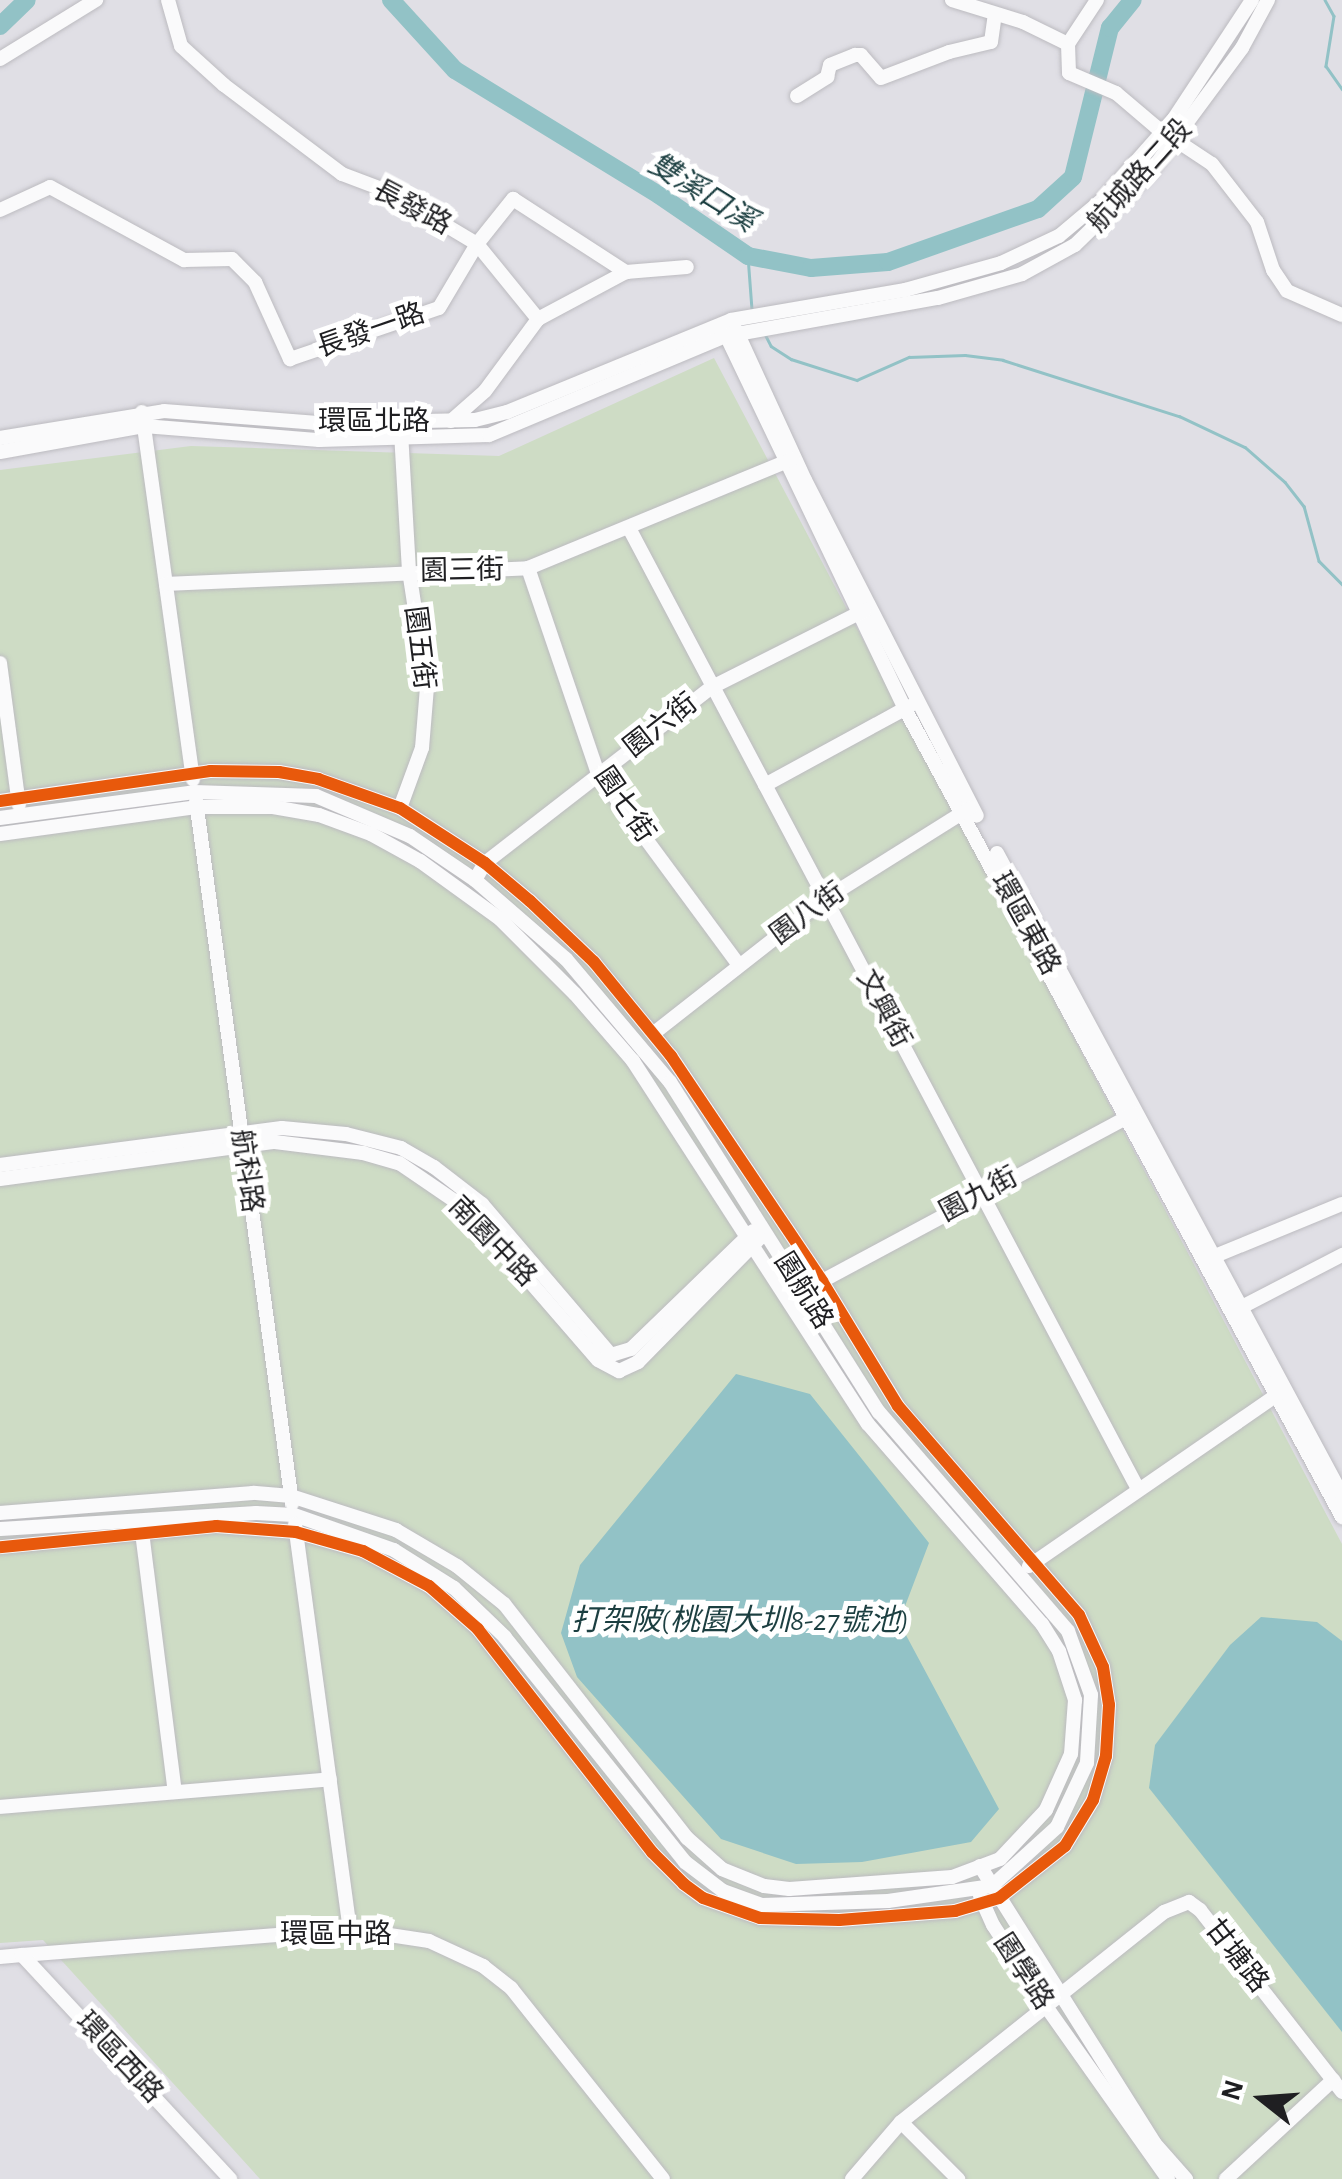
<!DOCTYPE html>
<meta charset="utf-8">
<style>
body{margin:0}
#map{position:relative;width:1342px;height:2179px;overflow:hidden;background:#e0dfe5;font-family:"Alegreya Sans","Noto Sans TC",sans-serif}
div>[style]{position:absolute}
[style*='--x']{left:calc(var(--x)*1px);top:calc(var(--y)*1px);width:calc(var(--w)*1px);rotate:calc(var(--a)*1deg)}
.green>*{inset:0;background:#cedcc5}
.water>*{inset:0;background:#92c2c6}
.stream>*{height:2.5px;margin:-1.25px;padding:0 1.25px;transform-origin:1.25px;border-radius:1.25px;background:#92c2c6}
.river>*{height:18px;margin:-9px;padding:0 9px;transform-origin:9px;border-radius:9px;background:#92c2c6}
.roads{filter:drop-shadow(0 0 2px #bcbbc0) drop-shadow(0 0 2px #bcbbc0)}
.minor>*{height:14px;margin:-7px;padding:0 7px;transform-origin:7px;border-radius:7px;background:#fafafb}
.cycleway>*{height:12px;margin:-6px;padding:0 6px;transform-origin:6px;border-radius:6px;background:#e8590c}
span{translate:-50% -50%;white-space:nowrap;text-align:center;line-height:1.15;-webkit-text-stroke:10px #fff;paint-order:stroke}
.street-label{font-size:28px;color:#1f1f22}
.water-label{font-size:30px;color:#1c3f41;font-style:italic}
.north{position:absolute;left:1212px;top:2049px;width:100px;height:100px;-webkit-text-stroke:8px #fff;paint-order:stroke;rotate:287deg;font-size:28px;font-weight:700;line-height:40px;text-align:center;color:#1f1f22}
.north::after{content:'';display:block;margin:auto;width:35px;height:45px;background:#1f1f22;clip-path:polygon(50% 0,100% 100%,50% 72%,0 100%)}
</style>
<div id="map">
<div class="green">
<i style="clip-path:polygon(714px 358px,1342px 1544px,1342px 2179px,260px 2179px,43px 1940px,0 1943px,0 470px,191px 446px,499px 456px)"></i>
</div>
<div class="water">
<i style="clip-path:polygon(736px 1374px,810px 1394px,929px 1543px,899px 1622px,999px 1809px,971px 1842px,862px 1862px,796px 1864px,721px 1839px,577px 1677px,561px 1633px,580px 1565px)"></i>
<i style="clip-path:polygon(1261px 1617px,1317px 1622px,1342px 1641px,1342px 2032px,1149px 1788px,1155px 1745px,1230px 1645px)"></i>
</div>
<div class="stream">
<i style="--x:1325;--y:0;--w:18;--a:61"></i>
<i style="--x:1334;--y:16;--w:51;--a:99.1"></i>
<i style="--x:1326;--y:66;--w:28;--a:55"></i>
<i style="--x:748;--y:256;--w:53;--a:85.7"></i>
<i style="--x:765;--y:334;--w:13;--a:63"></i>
<i style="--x:771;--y:346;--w:24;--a:33"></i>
<i style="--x:791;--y:359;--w:69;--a:17.7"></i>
<i style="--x:857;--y:380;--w:57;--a:-23.9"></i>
<i style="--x:909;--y:357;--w:56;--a:-2"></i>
<i style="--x:965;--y:355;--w:38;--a:7"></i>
<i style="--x:1003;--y:360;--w:185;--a:17.7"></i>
<i style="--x:1179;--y:416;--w:73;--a:25.2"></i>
<i style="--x:1245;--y:447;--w:53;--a:41.2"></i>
<i style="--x:1285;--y:482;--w:31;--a:52"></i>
<i style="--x:1304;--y:506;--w:57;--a:74.7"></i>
<i style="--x:1319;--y:561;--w:33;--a:45"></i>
</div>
<div class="river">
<i style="--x:391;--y:0;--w:95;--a:47.6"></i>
<i style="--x:455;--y:70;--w:239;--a:31.5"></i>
<i style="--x:659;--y:195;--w:108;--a:34.4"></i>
<i style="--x:748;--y:256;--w:64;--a:10.8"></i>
<i style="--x:811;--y:268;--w:77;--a:-4.5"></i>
<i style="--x:888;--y:262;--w:159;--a:-19.5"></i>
<i style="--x:1038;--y:209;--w:47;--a:-42.4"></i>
<i style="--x:1073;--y:177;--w:154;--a:-76.1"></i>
<i style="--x:1110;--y:28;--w:36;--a:-51"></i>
<i style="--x:0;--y:26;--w:37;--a:-44"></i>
</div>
<div class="roads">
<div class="minor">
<i style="--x:168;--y:0;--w:48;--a:74.2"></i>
<i style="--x:181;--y:46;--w:58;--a:42.2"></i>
<i style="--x:224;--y:85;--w:148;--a:37"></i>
<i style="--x:342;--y:174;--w:51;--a:20.6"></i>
<i style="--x:390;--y:192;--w:101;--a:30.9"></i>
<i style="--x:477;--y:244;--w:97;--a:50.9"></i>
<i style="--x:952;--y:0;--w:74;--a:17.2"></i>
<i style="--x:1023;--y:22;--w:50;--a:26.1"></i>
<i style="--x:1097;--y:0;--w:53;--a:123.4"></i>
<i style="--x:1068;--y:44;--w:29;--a:88"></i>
<i style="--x:1069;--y:73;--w:51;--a:23.1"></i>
<i style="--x:1116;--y:93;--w:52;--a:40.4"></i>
<i style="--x:1156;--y:127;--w:67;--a:33.5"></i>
<i style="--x:1212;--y:164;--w:73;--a:52.2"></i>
<i style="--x:1257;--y:222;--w:51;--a:71.6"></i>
<i style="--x:1273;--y:270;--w:25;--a:56"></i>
<i style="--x:1287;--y:291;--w:60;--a:23.6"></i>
<i style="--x:0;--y:59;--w:113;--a:-31.6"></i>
<i style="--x:797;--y:96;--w:36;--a:-32"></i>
<i style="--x:827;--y:77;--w:12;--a:-76"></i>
<i style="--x:830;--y:65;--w:27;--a:-22"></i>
<i style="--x:855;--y:55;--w:6;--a:0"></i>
<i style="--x:861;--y:55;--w:30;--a:49"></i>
<i style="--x:881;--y:78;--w:73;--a:-20.9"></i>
<i style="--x:949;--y:52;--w:43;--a:-13.4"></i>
<i style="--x:991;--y:42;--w:27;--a:-82"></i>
<i style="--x:0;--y:210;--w:55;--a:-24.7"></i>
<i style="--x:50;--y:187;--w:153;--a:28.6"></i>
<i style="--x:184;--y:260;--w:48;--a:-1.2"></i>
<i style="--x:232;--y:259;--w:33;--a:45"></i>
<i style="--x:255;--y:282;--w:85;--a:65.6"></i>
<i style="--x:290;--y:359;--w:157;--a:-18.9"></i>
<i style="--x:439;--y:308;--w:74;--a:-59.3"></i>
<i style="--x:477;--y:244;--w:58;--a:-51.3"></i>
<i style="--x:513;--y:199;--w:135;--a:32.9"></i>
<i style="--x:723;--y:329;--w:421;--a:64.4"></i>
<i style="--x:905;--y:709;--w:919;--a:61.59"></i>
<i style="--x:736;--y:330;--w:165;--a:65.3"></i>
<i style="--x:805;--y:480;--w:377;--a:62.9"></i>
<i style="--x:142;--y:412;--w:371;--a:82.1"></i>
<i style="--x:451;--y:421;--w:45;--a:-41.4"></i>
<i style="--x:485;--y:391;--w:89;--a:-53.6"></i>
<i style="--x:538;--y:319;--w:100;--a:-28.1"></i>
<i style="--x:626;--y:272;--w:61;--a:-4.7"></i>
<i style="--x:0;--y:438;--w:166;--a:-9.3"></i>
<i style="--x:164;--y:411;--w:151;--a:4.5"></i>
<i style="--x:315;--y:423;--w:160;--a:-1.1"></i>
<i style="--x:475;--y:420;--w:33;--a:-14"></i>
<i style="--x:507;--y:412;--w:242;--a:-22.3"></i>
<i style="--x:731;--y:320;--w:177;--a:-9.8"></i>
<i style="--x:905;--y:290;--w:100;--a:-15.7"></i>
<i style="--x:1001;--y:263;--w:64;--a:-25"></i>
<i style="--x:1059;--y:236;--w:57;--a:-40.1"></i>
<i style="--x:1103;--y:199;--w:106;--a:-48.5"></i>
<i style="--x:1173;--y:120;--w:144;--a:-56.6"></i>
<i style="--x:0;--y:452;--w:146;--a:-10.2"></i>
<i style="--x:144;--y:426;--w:176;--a:4.6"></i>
<i style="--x:319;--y:440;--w:170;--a:-1.7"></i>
<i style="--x:489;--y:435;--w:257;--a:-22.7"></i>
<i style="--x:726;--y:336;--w:215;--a:-10.2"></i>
<i style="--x:938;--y:298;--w:87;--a:-15.9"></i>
<i style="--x:1022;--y:274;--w:60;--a:-28.7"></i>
<i style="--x:1075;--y:245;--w:106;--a:-44.2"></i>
<i style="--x:1151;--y:171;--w:153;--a:-53.5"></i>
<i style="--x:1242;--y:48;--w:55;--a:-61.6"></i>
<i style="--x:629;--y:528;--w:1087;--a:62.09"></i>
<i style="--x:528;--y:568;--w:218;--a:71.2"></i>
<i style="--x:598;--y:774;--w:237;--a:53.6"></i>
<i style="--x:166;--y:584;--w:362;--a:-2.5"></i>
<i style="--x:528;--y:568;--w:287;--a:-22.4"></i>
<i style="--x:0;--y:663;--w:143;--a:82.4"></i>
<i style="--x:765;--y:785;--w:165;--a:-28.6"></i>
<i style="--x:0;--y:801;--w:212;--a:-8.1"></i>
<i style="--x:210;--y:771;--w:69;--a:0.8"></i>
<i style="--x:279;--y:772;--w:40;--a:10"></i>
<i style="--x:318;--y:779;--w:87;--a:19.5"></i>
<i style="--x:400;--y:808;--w:101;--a:32.9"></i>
<i style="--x:485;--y:863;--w:59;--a:40.2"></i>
<i style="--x:530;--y:901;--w:88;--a:43.6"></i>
<i style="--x:594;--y:962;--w:122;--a:50.7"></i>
<i style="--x:671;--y:1056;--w:271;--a:56.1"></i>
<i style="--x:822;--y:1281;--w:146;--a:58.7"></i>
<i style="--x:898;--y:1406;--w:276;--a:49.1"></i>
<i style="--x:1079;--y:1615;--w:57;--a:65.2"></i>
<i style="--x:1103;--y:1667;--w:38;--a:81"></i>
<i style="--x:1109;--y:1705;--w:51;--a:93.4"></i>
<i style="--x:1106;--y:1756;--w:46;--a:106.5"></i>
<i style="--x:1093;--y:1800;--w:54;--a:121.3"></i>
<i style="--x:1065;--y:1846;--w:84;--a:141.8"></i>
<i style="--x:999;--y:1898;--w:46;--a:163.5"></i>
<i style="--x:955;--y:1911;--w:116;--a:175.6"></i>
<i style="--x:839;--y:1920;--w:79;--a:-178.5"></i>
<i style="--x:760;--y:1918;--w:60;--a:-160.7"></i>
<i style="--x:703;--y:1898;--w:24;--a:-144"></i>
<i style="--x:684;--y:1884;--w:45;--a:-135"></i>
<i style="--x:652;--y:1852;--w:283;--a:-128"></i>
<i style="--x:478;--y:1629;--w:65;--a:-138.7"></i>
<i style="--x:429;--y:1586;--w:75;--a:-152.1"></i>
<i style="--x:363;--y:1551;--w:70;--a:-164.2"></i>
<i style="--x:296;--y:1532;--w:80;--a:-175.7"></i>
<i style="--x:216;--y:1526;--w:217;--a:174.4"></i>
<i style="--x:196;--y:801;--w:709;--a:82.21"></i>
<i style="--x:400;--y:808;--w:64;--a:-69.9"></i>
<i style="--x:422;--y:748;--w:61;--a:-85.3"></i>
<i style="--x:427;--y:687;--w:117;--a:-98.8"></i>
<i style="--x:409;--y:571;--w:137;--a:-93.3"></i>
<i style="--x:0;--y:818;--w:196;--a:-7.6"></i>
<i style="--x:194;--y:792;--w:122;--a:1.9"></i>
<i style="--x:316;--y:796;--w:102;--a:23.1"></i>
<i style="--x:410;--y:836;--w:78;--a:34.1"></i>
<i style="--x:475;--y:880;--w:121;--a:41"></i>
<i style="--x:566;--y:959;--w:161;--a:49.8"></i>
<i style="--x:670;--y:1082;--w:391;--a:57.7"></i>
<i style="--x:879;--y:1412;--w:289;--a:49.2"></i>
<i style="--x:1068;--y:1631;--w:68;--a:70.2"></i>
<i style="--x:1091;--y:1695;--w:68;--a:93.4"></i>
<i style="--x:1087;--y:1763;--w:71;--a:115.1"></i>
<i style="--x:1057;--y:1827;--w:88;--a:137.8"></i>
<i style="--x:992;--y:1886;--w:105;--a:171.8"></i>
<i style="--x:888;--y:1901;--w:126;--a:178.2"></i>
<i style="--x:762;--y:1905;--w:41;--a:-160.3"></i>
<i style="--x:723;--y:1891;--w:48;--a:-142.7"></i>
<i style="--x:685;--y:1862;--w:288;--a:-128.7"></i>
<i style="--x:505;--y:1637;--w:71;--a:-136.1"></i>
<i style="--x:454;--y:1588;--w:71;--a:-147.7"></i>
<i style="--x:394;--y:1550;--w:106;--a:-160.7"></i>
<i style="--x:294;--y:1515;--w:38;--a:-177"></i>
<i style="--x:256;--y:1513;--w:256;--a:176.4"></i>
<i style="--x:0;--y:834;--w:198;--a:-7.8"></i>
<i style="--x:196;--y:807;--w:77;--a:0"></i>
<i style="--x:273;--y:807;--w:47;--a:9.9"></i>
<i style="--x:319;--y:815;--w:55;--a:20.1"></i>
<i style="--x:371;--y:834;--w:56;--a:28.9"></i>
<i style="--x:420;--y:861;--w:99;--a:35.9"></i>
<i style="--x:500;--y:919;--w:106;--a:45"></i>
<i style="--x:575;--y:994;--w:89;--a:49.1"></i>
<i style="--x:633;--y:1061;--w:432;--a:57.1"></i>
<i style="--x:868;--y:1424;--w:265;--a:49"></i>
<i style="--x:1042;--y:1624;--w:32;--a:58"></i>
<i style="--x:1059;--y:1651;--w:52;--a:71.9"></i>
<i style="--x:1075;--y:1700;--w:54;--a:94.2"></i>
<i style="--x:1071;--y:1754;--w:61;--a:114.1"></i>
<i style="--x:1046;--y:1810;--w:67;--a:133.2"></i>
<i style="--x:1000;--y:1859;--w:51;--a:159.4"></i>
<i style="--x:952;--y:1877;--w:163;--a:175.8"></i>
<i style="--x:789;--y:1889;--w:25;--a:-173"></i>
<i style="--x:764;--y:1886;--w:45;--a:-158"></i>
<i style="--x:722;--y:1869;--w:47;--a:-138.5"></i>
<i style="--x:687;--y:1838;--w:297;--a:-128"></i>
<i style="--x:504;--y:1604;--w:60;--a:-141"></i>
<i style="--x:457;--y:1566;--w:71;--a:-149.5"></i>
<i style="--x:396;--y:1530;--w:110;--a:-162.1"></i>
<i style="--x:291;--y:1496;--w:38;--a:-175"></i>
<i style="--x:253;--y:1493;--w:254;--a:175.5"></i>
<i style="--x:997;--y:853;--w:729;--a:61.75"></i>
<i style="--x:475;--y:880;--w:20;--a:-60"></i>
<i style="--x:485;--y:863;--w:287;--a:-37.8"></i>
<i style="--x:712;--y:687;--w:171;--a:-26.7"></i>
<i style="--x:654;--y:1033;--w:217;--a:-38.1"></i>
<i style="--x:825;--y:899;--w:171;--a:-32.1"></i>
<i style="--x:0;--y:1165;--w:284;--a:-7.5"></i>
<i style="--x:282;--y:1128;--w:64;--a:5.4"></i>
<i style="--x:346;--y:1134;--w:57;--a:14.3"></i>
<i style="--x:401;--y:1148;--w:38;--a:30"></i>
<i style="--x:434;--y:1167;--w:61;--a:37.6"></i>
<i style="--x:482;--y:1204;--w:199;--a:49.5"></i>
<i style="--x:611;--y:1355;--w:21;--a:-17"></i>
<i style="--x:631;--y:1349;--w:170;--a:-44"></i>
<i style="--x:0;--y:1179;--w:277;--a:-7.7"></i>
<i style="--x:275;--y:1142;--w:89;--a:7.1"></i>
<i style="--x:363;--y:1153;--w:37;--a:16"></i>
<i style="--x:399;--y:1163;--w:83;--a:34.3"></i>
<i style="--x:468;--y:1210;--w:198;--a:49.1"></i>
<i style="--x:598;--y:1360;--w:24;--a:28"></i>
<i style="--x:619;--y:1371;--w:21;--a:-25"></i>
<i style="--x:638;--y:1362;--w:173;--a:-45.5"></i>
<i style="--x:1215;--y:1256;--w:137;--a:-22.3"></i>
<i style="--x:822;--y:1281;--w:354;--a:-28.2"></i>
<i style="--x:1234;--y:1311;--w:122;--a:-27.4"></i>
<i style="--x:295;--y:1524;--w:409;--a:82.3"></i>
<i style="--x:142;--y:1532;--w:262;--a:82.8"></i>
<i style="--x:1029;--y:1566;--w:308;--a:-34.6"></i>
<i style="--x:0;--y:1807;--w:331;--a:-4.8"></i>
<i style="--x:980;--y:1866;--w:328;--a:57.8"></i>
<i style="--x:1155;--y:2144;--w:47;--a:48.5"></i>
<i style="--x:980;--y:1896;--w:32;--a:66"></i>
<i style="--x:993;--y:1925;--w:95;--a:57"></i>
<i style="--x:1045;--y:2005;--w:213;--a:54.7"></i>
<i style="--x:22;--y:1955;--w:329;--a:-4.5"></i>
<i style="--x:350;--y:1929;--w:80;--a:8.6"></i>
<i style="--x:429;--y:1941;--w:60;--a:24.8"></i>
<i style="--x:483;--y:1966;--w:36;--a:38"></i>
<i style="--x:511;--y:1988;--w:244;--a:51.5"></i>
<i style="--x:0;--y:1957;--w:22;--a:-5"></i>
<i style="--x:22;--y:1955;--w:306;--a:47.1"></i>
<i style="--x:901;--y:2122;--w:81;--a:45"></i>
<i style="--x:852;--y:2179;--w:75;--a:-49.3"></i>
<i style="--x:901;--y:2122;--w:337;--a:-38.6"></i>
<i style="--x:1164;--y:1912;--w:27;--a:-22"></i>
<i style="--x:1189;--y:1902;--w:14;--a:36"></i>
<i style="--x:1200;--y:1910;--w:231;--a:52"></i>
<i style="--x:1226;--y:2179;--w:146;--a:-42.8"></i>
</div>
</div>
<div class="cycleway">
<i style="--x:0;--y:801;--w:212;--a:-8.1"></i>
<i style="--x:210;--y:771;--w:69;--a:0.8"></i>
<i style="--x:279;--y:772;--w:40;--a:10"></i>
<i style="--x:318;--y:779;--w:87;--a:19.5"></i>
<i style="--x:400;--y:808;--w:101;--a:32.9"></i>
<i style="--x:485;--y:863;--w:59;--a:40.2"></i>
<i style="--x:530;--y:901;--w:88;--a:43.6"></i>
<i style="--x:594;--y:962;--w:122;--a:50.7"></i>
<i style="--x:671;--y:1056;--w:271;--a:56.1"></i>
<i style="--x:822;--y:1281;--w:146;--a:58.7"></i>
<i style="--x:898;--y:1406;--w:276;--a:49.1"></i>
<i style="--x:1079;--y:1615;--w:57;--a:65.2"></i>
<i style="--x:1103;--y:1667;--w:38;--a:81"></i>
<i style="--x:1109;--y:1705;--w:51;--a:93.4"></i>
<i style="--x:1106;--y:1756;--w:46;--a:106.5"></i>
<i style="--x:1093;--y:1800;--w:54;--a:121.3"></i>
<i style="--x:1065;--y:1846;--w:84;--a:141.8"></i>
<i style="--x:999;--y:1898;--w:46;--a:163.5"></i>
<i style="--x:955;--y:1911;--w:116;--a:175.6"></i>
<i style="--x:839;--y:1920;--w:79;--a:-178.5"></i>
<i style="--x:760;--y:1918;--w:60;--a:-160.7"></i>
<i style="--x:703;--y:1898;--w:24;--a:-144"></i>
<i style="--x:684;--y:1884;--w:45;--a:-135"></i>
<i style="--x:652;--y:1852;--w:283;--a:-128"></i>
<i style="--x:478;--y:1629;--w:65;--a:-138.7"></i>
<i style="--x:429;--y:1586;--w:75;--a:-152.1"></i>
<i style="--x:363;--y:1551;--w:70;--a:-164.2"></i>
<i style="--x:296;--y:1532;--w:80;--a:-175.7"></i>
<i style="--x:216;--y:1526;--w:217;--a:174.4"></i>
</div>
<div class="street-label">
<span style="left:1140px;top:176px;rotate:-48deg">航城路二段</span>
<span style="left:412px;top:208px;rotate:28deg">長發路</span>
<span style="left:371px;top:331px;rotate:-19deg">長發一路</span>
<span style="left:374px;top:422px">環區北路</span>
<span style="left:462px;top:571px;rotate:-1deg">園三街</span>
<span style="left:419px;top:648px;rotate:83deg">園五街</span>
<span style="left:661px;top:726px;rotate:-38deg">園六街</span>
<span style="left:624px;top:805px;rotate:56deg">園七街</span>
<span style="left:808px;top:914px;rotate:-36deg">園八街</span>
<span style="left:1025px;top:924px;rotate:61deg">環區東路</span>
<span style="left:883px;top:1009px;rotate:62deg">文興街</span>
<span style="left:246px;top:1171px;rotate:82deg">航科路</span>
<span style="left:979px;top:1195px;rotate:-28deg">園九街</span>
<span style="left:492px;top:1242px;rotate:46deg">南園中路</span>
<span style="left:803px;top:1291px;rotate:58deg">園航路</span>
<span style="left:336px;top:1935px">環區中路</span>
<span style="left:1236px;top:1956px;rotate:52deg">甘塘路</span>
<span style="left:1023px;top:1972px;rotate:57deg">園學路</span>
<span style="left:119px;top:2058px;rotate:47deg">環區西路</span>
</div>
<div class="water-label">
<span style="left:702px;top:193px;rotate:32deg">雙溪口溪</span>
<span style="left:740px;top:1621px">打架陂(桃園大圳8-27號池)</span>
</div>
<div class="north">N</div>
</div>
